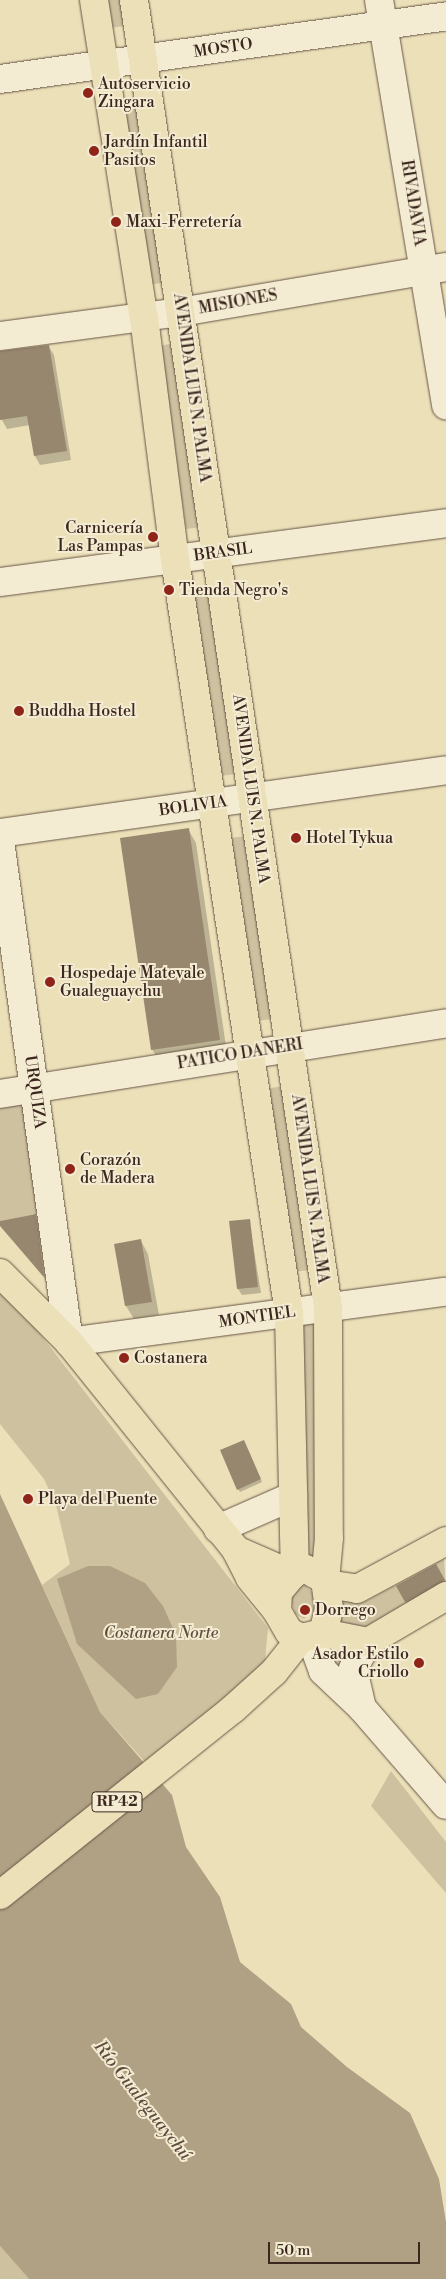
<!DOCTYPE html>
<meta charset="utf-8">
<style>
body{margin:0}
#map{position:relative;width:446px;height:2279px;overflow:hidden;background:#ece0b9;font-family:"Libre Bodoni",serif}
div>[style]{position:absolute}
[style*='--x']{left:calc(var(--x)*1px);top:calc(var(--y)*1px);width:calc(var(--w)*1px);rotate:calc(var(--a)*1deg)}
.green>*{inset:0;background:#cec19f}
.water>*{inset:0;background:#b0a184}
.shadow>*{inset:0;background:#0003}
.building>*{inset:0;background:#97876f}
.roads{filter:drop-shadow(0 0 1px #675545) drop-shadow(0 0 1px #675545)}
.minor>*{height:28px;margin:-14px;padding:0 14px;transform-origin:14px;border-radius:14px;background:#f3ebd2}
.major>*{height:28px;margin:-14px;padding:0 14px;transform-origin:14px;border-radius:14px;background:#ece0b9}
.dots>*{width:14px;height:14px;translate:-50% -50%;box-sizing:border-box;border:2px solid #f3ebd2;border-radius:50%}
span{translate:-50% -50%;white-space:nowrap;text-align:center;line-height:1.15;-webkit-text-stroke:4px #f3ebd2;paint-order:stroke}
.shield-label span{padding:1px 4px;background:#f3ebd2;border:1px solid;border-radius:4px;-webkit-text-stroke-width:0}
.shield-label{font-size:15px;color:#3b271e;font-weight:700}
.street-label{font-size:16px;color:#3b271e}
.poi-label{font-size:16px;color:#3b271e}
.left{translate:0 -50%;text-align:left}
.right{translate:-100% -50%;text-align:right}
.park-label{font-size:16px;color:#604e3e;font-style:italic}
.water-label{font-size:18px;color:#5e4c3d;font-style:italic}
.scale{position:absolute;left:268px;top:2242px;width:152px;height:22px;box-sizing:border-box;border:2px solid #3b271e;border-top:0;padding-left:6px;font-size:15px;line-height:18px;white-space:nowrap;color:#3b271e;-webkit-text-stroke:4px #f3ebd2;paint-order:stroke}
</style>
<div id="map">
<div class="green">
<i style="clip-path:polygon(105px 0,121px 0,125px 26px,109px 28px)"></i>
<i style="clip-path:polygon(136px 99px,163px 283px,147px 285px,120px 101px)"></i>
<i style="clip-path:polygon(175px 343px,202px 527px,186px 529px,159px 346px)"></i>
<i style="clip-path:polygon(209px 590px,236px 774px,220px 776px,193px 592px)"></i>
<i style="clip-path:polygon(246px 836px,272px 1019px,257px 1021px,230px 838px)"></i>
<i style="clip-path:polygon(282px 1086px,309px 1270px,293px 1272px,266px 1089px)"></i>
<i style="clip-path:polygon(16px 1102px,26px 1109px,41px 1213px,0 1221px,0 1104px)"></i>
<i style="clip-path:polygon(0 1292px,37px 1330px,268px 1628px,265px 1661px,238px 1688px,145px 1762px,100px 1712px,42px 1585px,70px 1564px,56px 1505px,44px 1479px,0 1424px)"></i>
<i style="clip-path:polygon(303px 1324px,319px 1324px,317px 1558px,302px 1558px)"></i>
<i style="clip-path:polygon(444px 1559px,446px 1590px,374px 1631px,333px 1627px,338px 1598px,366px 1601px)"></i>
<i style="clip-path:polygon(305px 1585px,314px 1594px,314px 1610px,304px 1619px,295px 1614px,291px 1599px,296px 1587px)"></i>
<i style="clip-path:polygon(330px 1644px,354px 1652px,344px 1680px,322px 1654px)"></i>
<i style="clip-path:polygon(391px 1771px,446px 1842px,446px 1893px,371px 1806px)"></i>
<i style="clip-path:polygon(0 2246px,29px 2279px,0 2279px)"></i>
</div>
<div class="water">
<i style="clip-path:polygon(0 1494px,100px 1712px,172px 1795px,186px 1847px,220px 1897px,240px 1962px,291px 2004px,301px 2027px,347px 2067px,410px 2113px,439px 2179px,446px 2222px,446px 2279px,29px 2279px,0 2246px)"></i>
<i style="clip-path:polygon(88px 1566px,110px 1566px,145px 1583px,163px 1606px,176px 1635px,177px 1667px,158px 1694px,136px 1699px,77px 1644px,57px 1579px)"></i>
</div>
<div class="shadow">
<i style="clip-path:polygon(49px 347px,54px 355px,71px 460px,40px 465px,35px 456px,30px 425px,7px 429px,2px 420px,0 353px)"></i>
<i style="clip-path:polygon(188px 829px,196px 843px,227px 1053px,160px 1063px,152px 1049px)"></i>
<i style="clip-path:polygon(35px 1215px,38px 1221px,46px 1280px,0 1225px,0 1222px)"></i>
<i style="clip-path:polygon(249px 1220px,261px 1293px,242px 1295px,238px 1289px,231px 1222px)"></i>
<i style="clip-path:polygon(141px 1241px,148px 1254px,159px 1315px,134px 1319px,126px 1306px,116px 1245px)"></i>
<i style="clip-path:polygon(245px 1444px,262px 1482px,240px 1492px,238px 1489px)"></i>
<i style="clip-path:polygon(436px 1566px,446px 1584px,409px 1607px,398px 1586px)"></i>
</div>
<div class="building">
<i style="clip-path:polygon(49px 345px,67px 451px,34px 456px,27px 416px,0 420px,0 351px)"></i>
<i style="clip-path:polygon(189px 828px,220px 1040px,151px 1050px,120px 838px)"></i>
<i style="clip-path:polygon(36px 1214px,44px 1277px,0 1226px,0 1221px)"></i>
<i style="clip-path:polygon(250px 1219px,258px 1287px,237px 1289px,229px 1221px)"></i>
<i style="clip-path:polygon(141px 1239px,152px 1302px,125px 1306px,114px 1244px)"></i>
<i style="clip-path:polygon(244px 1440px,261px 1479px,237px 1490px,220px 1450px)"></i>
<i style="clip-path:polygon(436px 1564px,445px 1580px,405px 1602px,396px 1586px)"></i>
</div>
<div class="roads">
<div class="minor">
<i style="--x:379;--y:0;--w:411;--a:80.6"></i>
<i style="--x:0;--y:79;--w:450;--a:-8"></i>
<i style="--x:0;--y:336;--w:182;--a:-7.6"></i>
<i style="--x:180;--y:312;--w:270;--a:-9.6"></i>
<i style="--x:0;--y:582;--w:450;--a:-7.5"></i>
<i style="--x:0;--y:833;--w:450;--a:-8"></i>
<i style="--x:0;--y:841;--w:506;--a:82.16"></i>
<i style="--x:69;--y:1342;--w:380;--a:-7.6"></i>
<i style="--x:0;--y:1094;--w:452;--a:-9"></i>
<i style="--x:218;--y:1529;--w:82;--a:-23.7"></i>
<i style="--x:311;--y:1638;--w:35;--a:70"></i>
<i style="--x:323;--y:1671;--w:54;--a:43.5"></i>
<i style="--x:362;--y:1708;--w:128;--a:49.1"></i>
<i style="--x:362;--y:1708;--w:40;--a:-103"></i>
<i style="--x:353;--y:1669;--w:31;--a:-61"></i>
</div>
<div class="major">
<i style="--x:94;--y:0;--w:322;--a:81.1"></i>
<i style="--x:144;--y:318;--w:243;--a:82.7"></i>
<i style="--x:175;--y:559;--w:763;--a:81.4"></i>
<i style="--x:289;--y:1313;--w:259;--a:88.7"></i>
<i style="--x:134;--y:0;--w:1322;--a:81.56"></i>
<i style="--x:328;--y:1308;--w:230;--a:89.8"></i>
<i style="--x:329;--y:1538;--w:42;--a:95.4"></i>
<i style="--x:325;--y:1580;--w:29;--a:82"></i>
<i style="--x:329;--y:1609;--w:25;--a:104"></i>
<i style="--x:323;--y:1633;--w:23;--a:167"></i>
<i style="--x:301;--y:1638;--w:13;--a:-153"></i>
<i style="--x:289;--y:1632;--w:24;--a:-120"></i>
<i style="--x:277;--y:1611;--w:19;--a:-87"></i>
<i style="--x:278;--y:1592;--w:26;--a:-50"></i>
<i style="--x:295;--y:1572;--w:11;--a:-15"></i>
<i style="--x:306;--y:1569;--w:22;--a:30"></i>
<i style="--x:0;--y:1273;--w:98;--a:45"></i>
<i style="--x:69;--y:1342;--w:267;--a:51.2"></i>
<i style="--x:236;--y:1550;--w:31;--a:63"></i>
<i style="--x:250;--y:1578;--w:43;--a:50.7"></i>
<i style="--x:236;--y:1550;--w:62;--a:23.7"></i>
<i style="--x:327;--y:1584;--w:30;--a:9"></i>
<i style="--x:357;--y:1589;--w:101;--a:-28.3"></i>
<i style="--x:323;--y:1633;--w:46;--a:11.3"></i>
<i style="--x:368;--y:1642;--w:91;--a:-30.5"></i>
<i style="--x:0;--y:1895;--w:298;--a:-38.6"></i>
<i style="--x:233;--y:1709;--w:55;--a:-42.1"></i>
<i style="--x:274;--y:1672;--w:43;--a:-51.5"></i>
</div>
</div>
<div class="dots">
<i style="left:88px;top:93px;background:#8f2418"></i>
<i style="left:94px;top:151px;background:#8f2418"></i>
<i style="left:116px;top:222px;background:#8f2418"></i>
<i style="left:153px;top:537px;background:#8f2418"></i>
<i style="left:169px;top:590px;background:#8f2418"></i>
<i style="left:19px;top:711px;background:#8f2418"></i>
<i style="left:296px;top:838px;background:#8f2418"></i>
<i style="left:50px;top:982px;background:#8f2418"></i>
<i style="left:70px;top:1169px;background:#8f2418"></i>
<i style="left:124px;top:1358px;background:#8f2418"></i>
<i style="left:28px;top:1499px;background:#8f2418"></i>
<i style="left:305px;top:1610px;background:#8f2418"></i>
<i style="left:419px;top:1663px;background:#8f2418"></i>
</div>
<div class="shield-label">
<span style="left:117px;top:1802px">RP42</span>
</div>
<div class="street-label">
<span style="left:223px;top:48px;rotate:-8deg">MOSTO</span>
<span style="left:413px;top:203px;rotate:81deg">RIVADAVIA</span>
<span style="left:238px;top:302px;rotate:-10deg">MISIONES</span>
<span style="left:192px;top:388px;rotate:82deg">AVENIDA LUIS N. PALMA</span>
<span style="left:223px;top:552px;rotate:-8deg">BRASIL</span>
<span style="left:251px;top:789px;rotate:82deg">AVENIDA LUIS N. PALMA</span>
<span style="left:193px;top:806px;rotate:-8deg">BOLIVIA</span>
<span style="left:240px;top:1054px;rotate:-9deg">PATICO DANERI</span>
<span style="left:35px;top:1092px;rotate:82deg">URQUIZA</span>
<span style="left:310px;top:1189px;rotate:82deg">AVENIDA LUIS N. PALMA</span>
<span style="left:257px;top:1317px;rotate:-8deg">MONTIEL</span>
</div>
<div class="poi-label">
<span class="left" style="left:98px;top:93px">Autoservicio<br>Zingara</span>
<span class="left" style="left:104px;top:151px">Jardín Infantil<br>Pasitos</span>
<span class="left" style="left:126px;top:222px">Maxi-Ferretería</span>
<span class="right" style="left:143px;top:537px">Carnicería<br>Las Pampas</span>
<span class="left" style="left:179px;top:590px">Tienda Negro's</span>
<span class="left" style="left:29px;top:711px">Buddha Hostel</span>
<span class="left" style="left:306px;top:838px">Hotel Tykua</span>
<span class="left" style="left:60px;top:982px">Hospedaje Matevale<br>Gualeguaychu</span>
<span class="left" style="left:80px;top:1169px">Corazón<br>de Madera</span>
<span class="left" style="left:134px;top:1358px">Costanera</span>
<span class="left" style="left:38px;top:1499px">Playa del Puente</span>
<span class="left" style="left:315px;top:1610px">Dorrego</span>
<span class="right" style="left:409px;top:1663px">Asador Estilo<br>Criollo</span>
</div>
<div class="park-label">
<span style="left:161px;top:1633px">Costanera Norte</span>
</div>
<div class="water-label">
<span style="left:142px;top:2101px;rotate:52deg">Río Gualeguaychú</span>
</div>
<div class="scale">50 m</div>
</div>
